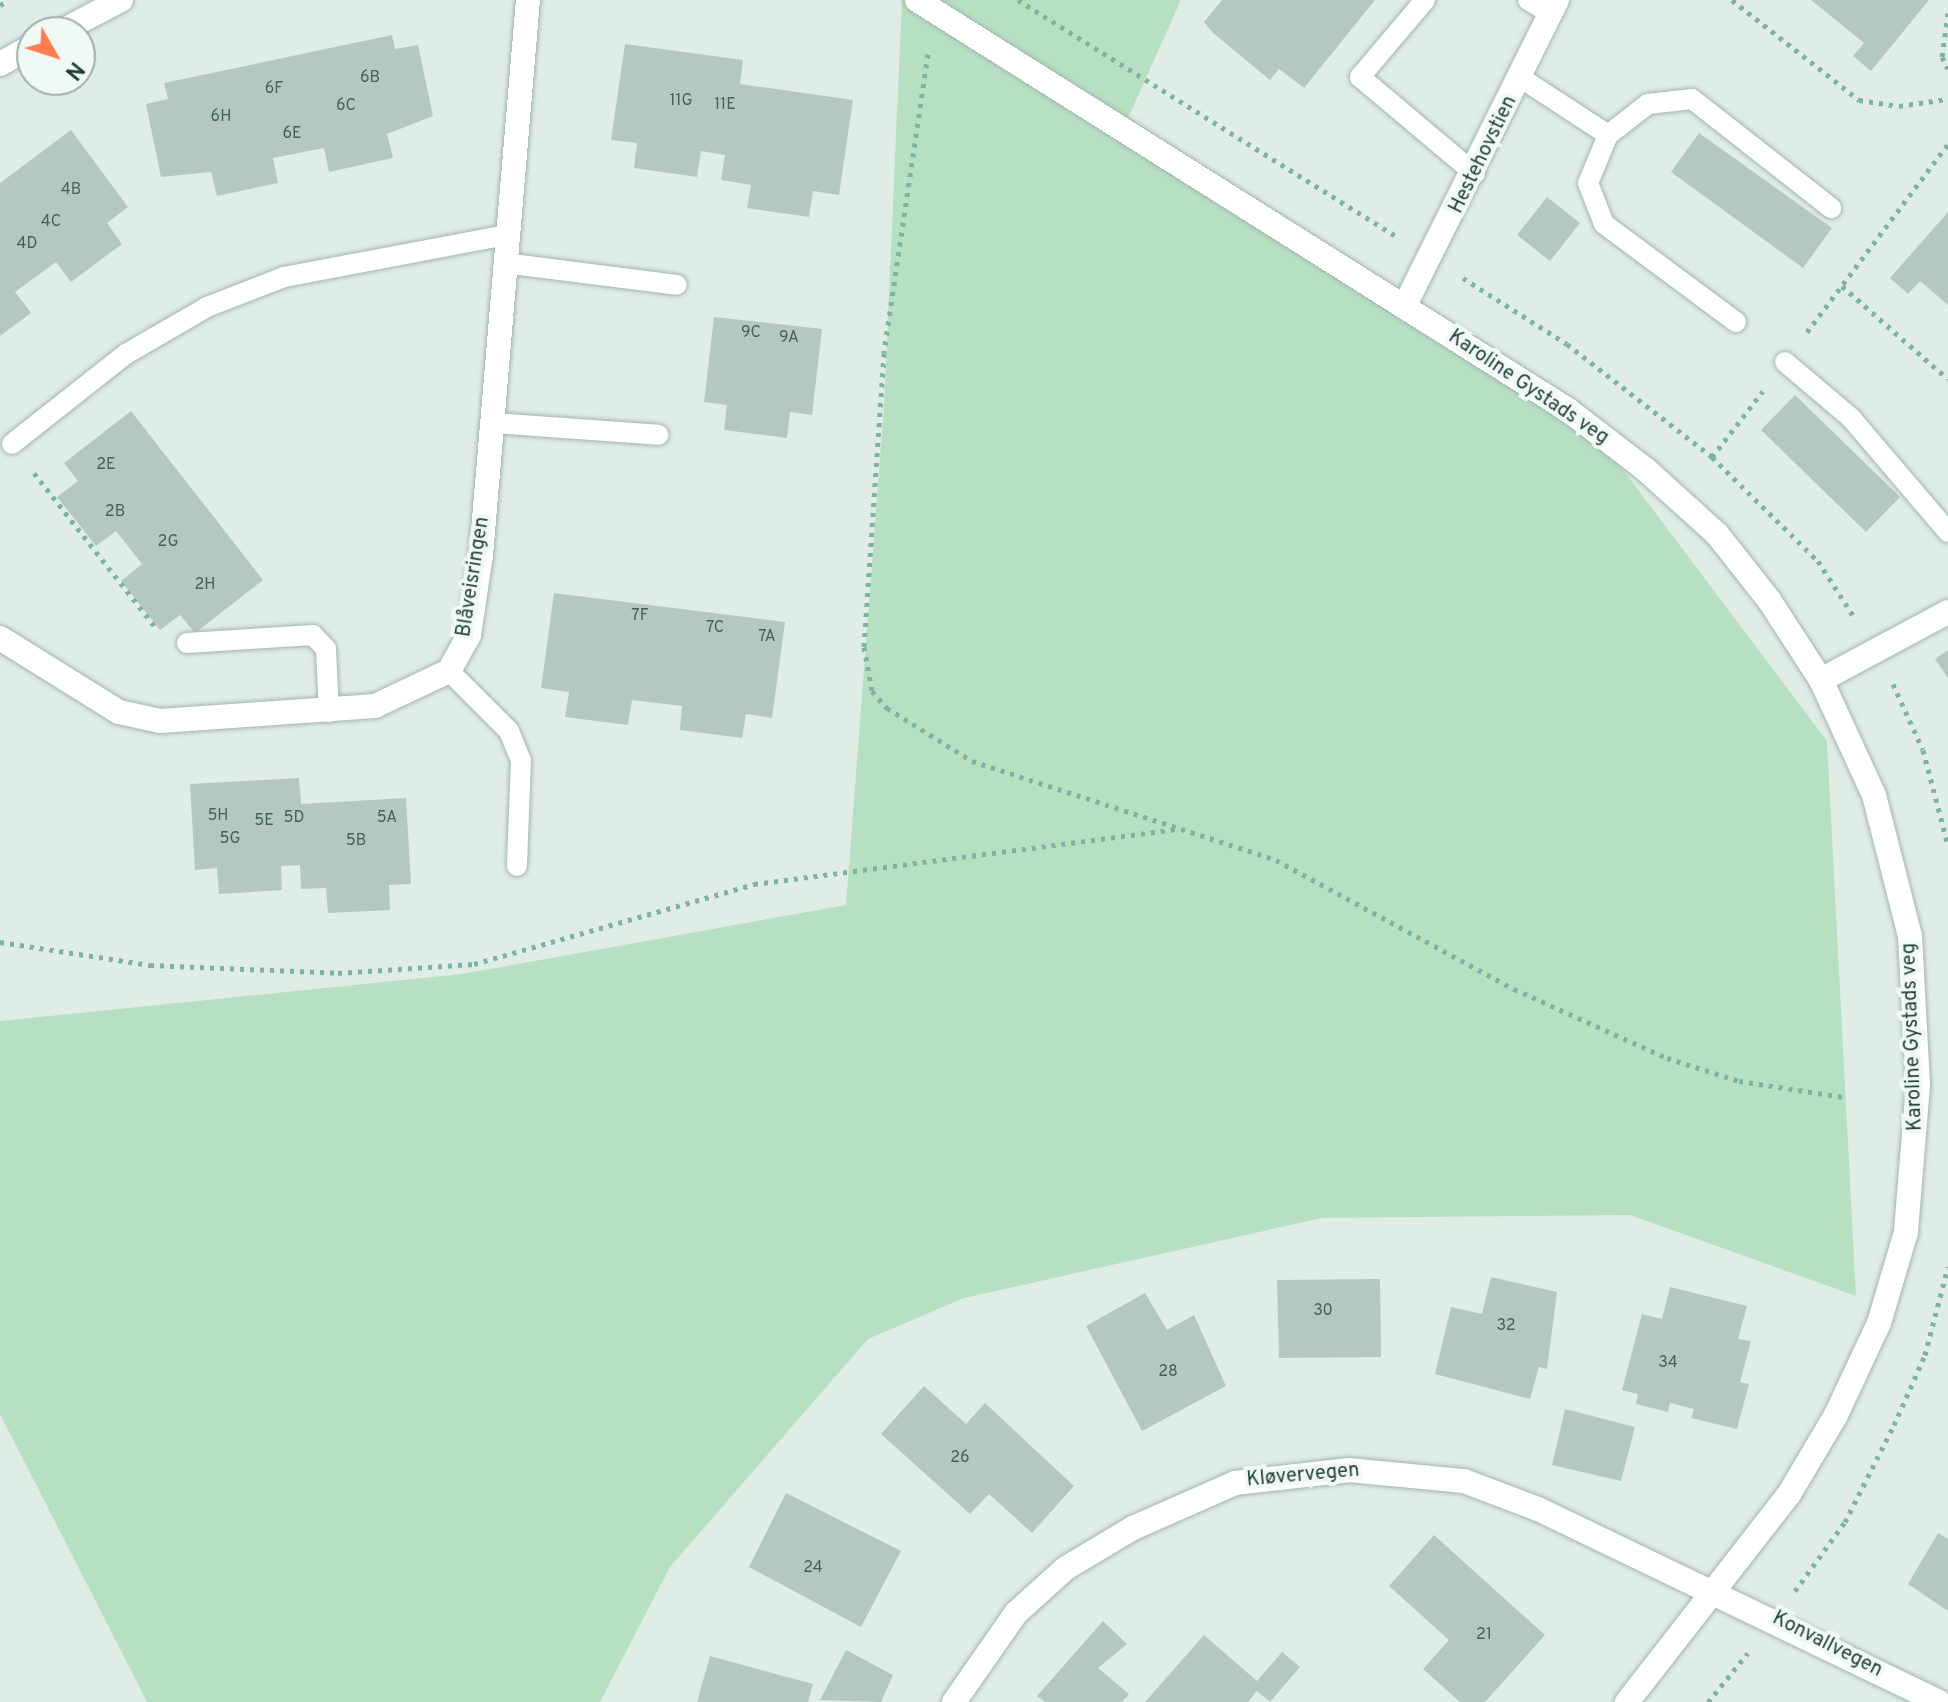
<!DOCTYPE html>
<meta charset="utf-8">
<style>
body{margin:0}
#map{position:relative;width:1948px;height:1702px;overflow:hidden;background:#e0ede7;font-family:Overpass,sans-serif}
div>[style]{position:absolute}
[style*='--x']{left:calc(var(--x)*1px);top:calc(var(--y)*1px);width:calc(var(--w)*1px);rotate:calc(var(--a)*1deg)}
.green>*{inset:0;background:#b7e0c3}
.building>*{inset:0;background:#b5c8c0}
.path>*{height:5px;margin-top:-2.5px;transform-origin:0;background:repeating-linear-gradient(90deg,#7eb3a4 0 4px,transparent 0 10px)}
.roads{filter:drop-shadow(0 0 2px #a2b5af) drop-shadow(0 0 2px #a2b5af)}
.lane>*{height:20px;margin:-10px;padding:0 10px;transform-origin:10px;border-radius:10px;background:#fff}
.street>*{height:24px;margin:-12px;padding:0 12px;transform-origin:12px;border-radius:12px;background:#fff}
.secondary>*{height:24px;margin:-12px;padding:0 12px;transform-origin:12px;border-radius:12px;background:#fff}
span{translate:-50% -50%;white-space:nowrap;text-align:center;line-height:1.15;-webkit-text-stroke:8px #f1f9f5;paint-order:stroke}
.number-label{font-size:16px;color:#446159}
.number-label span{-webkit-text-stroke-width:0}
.street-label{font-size:20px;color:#1f3f37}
.north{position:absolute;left:16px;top:16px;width:80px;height:80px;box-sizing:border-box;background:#f1f9f5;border:2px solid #9dafa9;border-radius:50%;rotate:129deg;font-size:22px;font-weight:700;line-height:32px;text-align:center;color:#1f3f37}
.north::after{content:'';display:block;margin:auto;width:28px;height:36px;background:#ff7d4c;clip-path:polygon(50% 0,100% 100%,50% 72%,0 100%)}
</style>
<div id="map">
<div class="green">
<i style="clip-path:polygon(902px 0,1181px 0,1128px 118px,1451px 322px,1584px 418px,1827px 741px,1856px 1296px,1630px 1215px,1322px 1218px,964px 1298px,868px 1339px,670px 1567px,600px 1702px,147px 1702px,0 1414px,0 1021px,462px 974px,846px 905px,884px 406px)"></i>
</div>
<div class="building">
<i style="clip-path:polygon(1222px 0,1375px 0,1304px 88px,1279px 69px,1270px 80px,1212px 32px,1204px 22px)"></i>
<i style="clip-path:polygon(1811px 0,1929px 0,1871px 71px,1853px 56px,1864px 43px)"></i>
<i style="clip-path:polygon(392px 35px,395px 49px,418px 45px,433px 116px,387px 134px,393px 158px,329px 172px,324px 148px,273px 158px,278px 183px,217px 196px,211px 172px,161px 177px,146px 104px,168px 99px,164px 83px)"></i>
<i style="clip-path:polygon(625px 44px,743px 60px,740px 84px,853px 100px,839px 195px,813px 191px,809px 217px,747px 208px,751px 185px,721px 180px,725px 155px,701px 151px,697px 177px,634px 168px,637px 143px,611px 140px)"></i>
<i style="clip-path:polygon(71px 130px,128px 207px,107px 223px,122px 244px,71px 282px,56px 262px,15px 292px,31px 313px,0 336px,0 183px)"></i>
<i style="clip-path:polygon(1699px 133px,1832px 228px,1803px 268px,1671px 172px)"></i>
<i style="clip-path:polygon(1547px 197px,1580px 223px,1550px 261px,1517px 235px)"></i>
<i style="clip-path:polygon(1948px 212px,1948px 305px,1920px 281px,1908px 294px,1890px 278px)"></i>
<i style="clip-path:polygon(714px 317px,822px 329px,812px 415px,790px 412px,787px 438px,724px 430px,727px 405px,704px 402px)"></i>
<i style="clip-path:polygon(1795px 395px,1900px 497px,1866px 532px,1761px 430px)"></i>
<i style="clip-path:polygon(131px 411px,263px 580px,195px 633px,180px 615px,160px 630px,121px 581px,142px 564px,116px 531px,96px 546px,57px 497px,78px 481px,64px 463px)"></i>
<i style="clip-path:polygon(554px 593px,785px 622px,772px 718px,746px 714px,742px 738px,680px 730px,682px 706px,632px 700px,628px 725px,565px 717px,569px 692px,541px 688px)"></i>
<i style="clip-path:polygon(1948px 650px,1948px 678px,1935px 659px)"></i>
<i style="clip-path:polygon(299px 778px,301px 804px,406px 798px,411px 884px,389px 885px,390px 910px,328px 913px,326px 888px,301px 889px,300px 865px,281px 866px,282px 890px,219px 894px,217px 868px,195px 870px,190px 784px)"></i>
<i style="clip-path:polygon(1491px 1277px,1557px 1292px,1547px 1369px,1539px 1367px,1530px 1399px,1435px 1374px,1451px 1307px,1482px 1314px)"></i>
<i style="clip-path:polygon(1380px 1279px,1381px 1357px,1279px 1358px,1277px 1280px)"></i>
<i style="clip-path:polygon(1670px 1287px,1747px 1306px,1738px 1339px,1751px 1341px,1740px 1382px,1749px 1384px,1737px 1429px,1691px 1418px,1694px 1409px,1670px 1403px,1668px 1412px,1636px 1404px,1638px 1394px,1622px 1390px,1642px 1314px,1662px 1319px)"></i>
<i style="clip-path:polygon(1145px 1293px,1167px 1330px,1194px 1315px,1226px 1386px,1142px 1431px,1086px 1326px)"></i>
<i style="clip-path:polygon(924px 1386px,966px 1424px,985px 1403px,1074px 1486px,1032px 1533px,989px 1494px,970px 1514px,881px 1434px)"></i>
<i style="clip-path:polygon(1565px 1409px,1635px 1427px,1621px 1481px,1552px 1465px)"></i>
<i style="clip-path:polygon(786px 1493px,901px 1551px,861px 1627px,749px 1567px)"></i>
<i style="clip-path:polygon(1938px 1533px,1948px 1539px,1948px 1611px,1908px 1584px)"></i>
<i style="clip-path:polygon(1434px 1535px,1545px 1635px,1485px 1702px,1460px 1702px,1423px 1669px,1449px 1640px,1389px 1586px)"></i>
<i style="clip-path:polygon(1103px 1621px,1127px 1644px,1098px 1668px,1129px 1694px,1122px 1702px,1045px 1702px,1037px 1696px)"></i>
<i style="clip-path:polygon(1204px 1635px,1257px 1681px,1282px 1652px,1300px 1667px,1270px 1702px,1257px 1691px,1248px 1702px,1145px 1702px)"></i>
<i style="clip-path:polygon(846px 1650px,893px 1675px,881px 1702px,820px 1700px)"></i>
<i style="clip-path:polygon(710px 1656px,813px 1684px,808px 1702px,697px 1702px)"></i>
</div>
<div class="path">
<i style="--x:1018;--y:0;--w:447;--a:32"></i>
<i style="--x:1732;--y:0;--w:162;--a:38.2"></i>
<i style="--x:1859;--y:100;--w:40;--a:8.5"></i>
<i style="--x:1899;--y:106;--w:49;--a:-8.1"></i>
<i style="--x:0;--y:5;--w:10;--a:-29"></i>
<i style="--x:1948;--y:13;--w:44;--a:97.8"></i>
<i style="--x:1942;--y:57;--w:13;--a:63"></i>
<i style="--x:928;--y:54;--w:302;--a:98.4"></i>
<i style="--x:884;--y:353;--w:295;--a:93.9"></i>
<i style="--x:864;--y:647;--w:45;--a:79.7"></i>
<i style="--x:872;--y:691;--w:23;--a:49"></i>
<i style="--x:887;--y:708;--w:100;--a:31.9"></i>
<i style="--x:972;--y:761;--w:320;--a:18"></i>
<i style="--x:1276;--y:860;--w:271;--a:28.5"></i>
<i style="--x:1514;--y:989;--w:168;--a:24.3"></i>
<i style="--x:1667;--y:1058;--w:76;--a:17.7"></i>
<i style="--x:1739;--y:1081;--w:106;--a:8.7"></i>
<i style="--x:1463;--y:278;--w:123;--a:32.4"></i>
<i style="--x:1567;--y:344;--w:184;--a:37.9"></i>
<i style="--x:1712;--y:457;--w:148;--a:44.5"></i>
<i style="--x:1818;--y:561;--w:70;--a:57.2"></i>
<i style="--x:1842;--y:286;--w:141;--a:41.3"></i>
<i style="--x:1807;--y:332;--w:235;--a:-53.1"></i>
<i style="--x:1712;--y:457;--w:83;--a:-52.3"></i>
<i style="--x:34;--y:473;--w:197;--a:51.8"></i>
<i style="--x:1893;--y:684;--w:72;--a:65.6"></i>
<i style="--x:1923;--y:750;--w:98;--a:75.3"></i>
<i style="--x:0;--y:942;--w:152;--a:8.7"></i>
<i style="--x:150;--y:965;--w:188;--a:2.4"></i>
<i style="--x:338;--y:973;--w:136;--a:-3.8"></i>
<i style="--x:474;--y:964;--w:291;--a:-15.9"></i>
<i style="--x:754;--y:884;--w:430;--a:-7.4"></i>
<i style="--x:1795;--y:1591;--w:85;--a:-54.1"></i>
<i style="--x:1845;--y:1522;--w:109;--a:-63.2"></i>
<i style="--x:1894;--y:1425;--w:77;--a:-66.1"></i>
<i style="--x:1925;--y:1355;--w:91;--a:-75.4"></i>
<i style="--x:1708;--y:1702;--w:63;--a:-50.8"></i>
</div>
<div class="roads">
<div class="lane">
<i style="--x:1425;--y:0;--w:101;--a:130.2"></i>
<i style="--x:1360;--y:77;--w:150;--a:40.1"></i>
<i style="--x:1528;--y:0;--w:27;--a:31"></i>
<i style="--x:1521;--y:78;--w:104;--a:33.2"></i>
<i style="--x:504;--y:263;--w:174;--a:7.2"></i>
<i style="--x:1736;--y:322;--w:164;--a:-143.4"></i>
<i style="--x:1604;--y:224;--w:44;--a:-111.3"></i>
<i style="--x:1588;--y:183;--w:52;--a:-67.4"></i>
<i style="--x:1608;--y:135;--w:51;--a:-37.8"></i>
<i style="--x:1648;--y:104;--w:44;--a:-6.5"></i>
<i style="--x:1692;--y:99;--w:177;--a:38.1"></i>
<i style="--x:1785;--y:362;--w:87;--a:40.3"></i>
<i style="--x:1851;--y:418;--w:150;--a:49.6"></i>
<i style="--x:493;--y:423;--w:166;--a:4.1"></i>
<i style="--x:12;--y:444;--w:145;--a:-38.3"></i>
<i style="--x:126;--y:354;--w:94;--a:-30.1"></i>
<i style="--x:207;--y:307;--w:83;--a:-21.3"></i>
<i style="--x:284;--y:277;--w:227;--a:-10.7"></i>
<i style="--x:187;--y:643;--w:126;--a:-3.6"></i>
<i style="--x:313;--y:635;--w:19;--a:47"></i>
<i style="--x:326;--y:649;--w:63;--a:87.3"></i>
<i style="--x:449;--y:671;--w:85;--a:45"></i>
<i style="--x:509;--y:731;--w:31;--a:68"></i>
<i style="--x:521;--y:760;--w:106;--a:92.2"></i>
</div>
<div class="street">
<i style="--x:1404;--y:307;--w:343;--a:-63.5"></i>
<i style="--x:0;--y:638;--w:140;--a:31.9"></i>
<i style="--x:119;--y:712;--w:42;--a:12.4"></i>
<i style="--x:160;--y:721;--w:216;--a:-4"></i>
<i style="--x:375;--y:706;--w:82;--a:-25.3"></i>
<i style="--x:449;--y:671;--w:41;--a:-60.9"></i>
<i style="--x:469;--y:635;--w:81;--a:-81.5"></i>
<i style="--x:481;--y:555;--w:557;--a:-85.16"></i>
<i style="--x:1821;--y:680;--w:144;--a:-28.2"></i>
<i style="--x:954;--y:1702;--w:108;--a:-55.1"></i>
<i style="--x:1016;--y:1613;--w:67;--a:-42"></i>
<i style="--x:1066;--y:1568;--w:78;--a:-30.8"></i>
<i style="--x:1133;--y:1528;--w:111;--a:-23.8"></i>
<i style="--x:1235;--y:1483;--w:115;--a:-6.5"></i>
<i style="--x:1349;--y:1470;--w:116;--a:5.5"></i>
<i style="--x:1464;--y:1481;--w:79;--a:20.7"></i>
<i style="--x:1538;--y:1509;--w:445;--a:25.7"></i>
</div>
<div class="secondary">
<i style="--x:917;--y:0;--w:769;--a:32.2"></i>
<i style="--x:1568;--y:410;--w:97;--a:37.5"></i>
<i style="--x:1645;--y:469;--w:97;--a:42.1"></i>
<i style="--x:1717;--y:534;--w:84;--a:51.8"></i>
<i style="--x:1769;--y:600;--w:95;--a:57"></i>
<i style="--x:1821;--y:680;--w:127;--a:65.3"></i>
<i style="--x:1874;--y:795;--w:146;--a:75.7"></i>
<i style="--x:1910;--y:936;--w:149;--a:86.9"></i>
<i style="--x:1918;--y:1085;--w:147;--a:94.7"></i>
<i style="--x:1906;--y:1232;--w:95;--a:106.5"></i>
<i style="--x:1879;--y:1323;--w:102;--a:115.1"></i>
<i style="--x:1836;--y:1415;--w:92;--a:120.7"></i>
<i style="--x:1789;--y:1494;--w:264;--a:127.9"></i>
<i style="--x:60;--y:32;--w:69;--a:-27.7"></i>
<i style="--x:0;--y:64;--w:37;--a:-29"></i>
</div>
</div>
<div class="number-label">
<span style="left:370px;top:78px">6B</span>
<span style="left:274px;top:89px">6F</span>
<span style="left:681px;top:101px">11G</span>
<span style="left:725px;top:105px">11E</span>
<span style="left:346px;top:106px">6C</span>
<span style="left:221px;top:117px">6H</span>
<span style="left:292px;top:134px">6E</span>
<span style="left:71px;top:190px">4B</span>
<span style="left:51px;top:222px">4C</span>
<span style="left:27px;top:244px">4D</span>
<span style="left:751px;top:333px">9C</span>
<span style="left:789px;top:338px">9A</span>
<span style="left:106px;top:465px">2E</span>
<span style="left:115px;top:512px">2B</span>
<span style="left:168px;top:542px">2G</span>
<span style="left:205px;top:585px">2H</span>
<span style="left:640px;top:616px">7F</span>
<span style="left:715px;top:628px">7C</span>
<span style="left:767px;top:637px">7A</span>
<span style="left:218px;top:816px">5H</span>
<span style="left:294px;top:818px">5D</span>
<span style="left:387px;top:818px">5A</span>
<span style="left:264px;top:821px">5E</span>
<span style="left:230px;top:839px">5G</span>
<span style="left:356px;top:841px">5B</span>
<span style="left:1323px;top:1311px">30</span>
<span style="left:1506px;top:1326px">32</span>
<span style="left:1668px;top:1363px">34</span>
<span style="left:1168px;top:1372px">28</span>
<span style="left:960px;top:1458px">26</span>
<span style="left:813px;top:1568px">24</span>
<span style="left:1484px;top:1635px">21</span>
</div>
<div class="street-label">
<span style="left:1484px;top:155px;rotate:-64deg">Hestehovstien</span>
<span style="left:1528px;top:388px;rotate:34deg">Karoline Gystads veg</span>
<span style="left:474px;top:577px;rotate:-81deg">Blåveisringen</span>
<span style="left:1913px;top:1037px;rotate:-92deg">Karoline Gystads veg</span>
<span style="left:1303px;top:1476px;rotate:-5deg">Kløvervegen</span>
<span style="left:1827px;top:1645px;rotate:27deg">Konvallvegen</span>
</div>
<div class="north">N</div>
</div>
